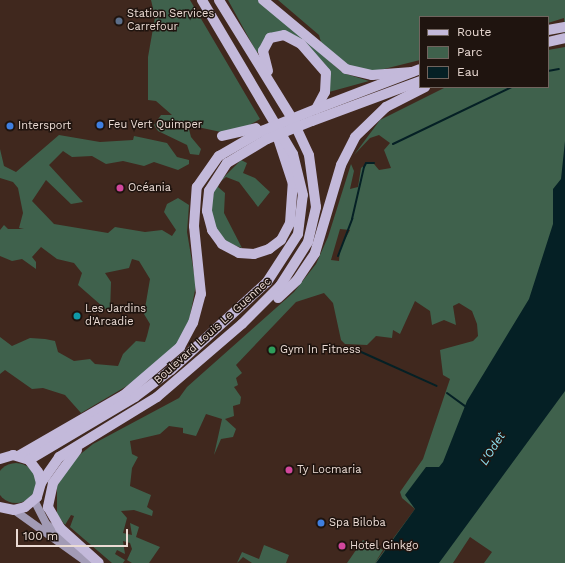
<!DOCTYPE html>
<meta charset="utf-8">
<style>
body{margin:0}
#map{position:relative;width:565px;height:563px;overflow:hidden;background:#40281e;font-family:"Work Sans",sans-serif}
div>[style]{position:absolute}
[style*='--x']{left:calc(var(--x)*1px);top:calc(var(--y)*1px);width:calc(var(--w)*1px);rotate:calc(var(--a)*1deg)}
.green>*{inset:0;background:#3f614c}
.round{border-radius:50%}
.water>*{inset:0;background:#052025}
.stream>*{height:2px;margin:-1px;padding:0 1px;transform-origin:1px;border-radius:1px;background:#052025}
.secondary>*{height:8px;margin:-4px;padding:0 4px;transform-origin:4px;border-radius:4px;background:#a29bb5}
.primary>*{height:10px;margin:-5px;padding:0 5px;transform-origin:5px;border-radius:5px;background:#c3b9da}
.primary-bridge>*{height:10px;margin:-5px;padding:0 5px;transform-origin:5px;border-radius:5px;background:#c3b9da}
.dots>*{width:11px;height:11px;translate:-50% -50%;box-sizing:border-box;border:2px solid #1f140f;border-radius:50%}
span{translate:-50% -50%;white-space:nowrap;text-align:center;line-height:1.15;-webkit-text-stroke:3px #1f140f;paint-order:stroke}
.poi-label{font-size:11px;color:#ebdbd4}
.left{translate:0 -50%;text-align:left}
.street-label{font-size:11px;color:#ebdbd4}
.water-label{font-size:12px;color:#8de2f4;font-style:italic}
.legend{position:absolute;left:419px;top:16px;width:130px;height:72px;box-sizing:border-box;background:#1f140f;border:1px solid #71645e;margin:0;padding:5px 7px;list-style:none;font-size:12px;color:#ebdbd4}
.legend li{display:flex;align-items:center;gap:8px;height:20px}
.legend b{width:20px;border:1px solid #71645e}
.scale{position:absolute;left:16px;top:529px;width:112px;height:18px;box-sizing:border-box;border:2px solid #ebdbd4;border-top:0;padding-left:5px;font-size:12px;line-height:14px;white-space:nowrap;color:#ebdbd4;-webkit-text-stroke:3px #1f140f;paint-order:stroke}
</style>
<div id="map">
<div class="green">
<i style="clip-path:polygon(151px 0,190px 0,260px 119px,246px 127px,221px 132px,188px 125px,191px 137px,201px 149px,199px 155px,190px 154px,187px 145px,158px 131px,154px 125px,161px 115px,172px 115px,156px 101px,148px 100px,148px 57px,155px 17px)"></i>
<i style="clip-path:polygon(228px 0,259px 0,343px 73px,369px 81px,329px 92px,329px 72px,324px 63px,285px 31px,269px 34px,257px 53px)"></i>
<i style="clip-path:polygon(evenodd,278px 0,565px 0,565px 293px,399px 563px,375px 563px,415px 509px,402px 498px,400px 492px,423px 459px,450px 379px,443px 375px,440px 350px,473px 341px,478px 336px,477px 324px,472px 311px,459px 303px,453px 306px,456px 325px,444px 320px,432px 325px,430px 311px,415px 301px,400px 334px,393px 330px,392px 338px,376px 336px,367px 345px,345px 344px,341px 340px,333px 303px,324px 293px,296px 302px,236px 365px,242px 373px,236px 378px,238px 385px,234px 387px,241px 397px,240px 404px,233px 406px,234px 416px,225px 419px,236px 429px,233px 437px,221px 439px,214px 455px,222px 419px,206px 414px,196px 436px,183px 433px,183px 428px,169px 426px,160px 434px,130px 441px,132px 454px,138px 457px,132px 468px,130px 486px,151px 495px,147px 507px,153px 511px,152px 516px,134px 510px,121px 511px,127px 518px,123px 533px,132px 535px,130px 523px,139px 527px,136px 537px,160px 547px,149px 563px,132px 563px,127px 560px,132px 549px,130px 543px,123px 541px,125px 554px,117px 550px,115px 554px,125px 560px,123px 563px,112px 563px,70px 527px,74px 516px,71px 515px,65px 525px,57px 514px,57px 486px,72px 461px,93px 444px,179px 398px,187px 387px,294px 292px,316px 264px,328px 237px,351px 164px,354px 171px,350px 189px,358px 187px,361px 168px,366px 164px,374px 164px,379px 170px,391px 168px,384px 150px,390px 143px,379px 135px,370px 138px,354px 155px,380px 120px,446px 87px,548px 87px,548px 50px,565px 47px,564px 18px,548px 23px,548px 17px,420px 17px,420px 60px,372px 72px,345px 64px,321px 42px,319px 35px,278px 0,340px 229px,350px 230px,340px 249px,339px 261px,331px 260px,340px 229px)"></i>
<i style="clip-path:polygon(59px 135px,100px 142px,133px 140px,134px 136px,139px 137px,167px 143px,177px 157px,189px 160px,189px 164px,178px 170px,154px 162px,144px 166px,123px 161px,106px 164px,92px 156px,72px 157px,63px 151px,49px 165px,83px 202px,71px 204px,46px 180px,32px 201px,54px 224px,108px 233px,115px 227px,145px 232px,162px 230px,172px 236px,176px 230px,164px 212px,167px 204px,178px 198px,189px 205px,187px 232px,196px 285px,189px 321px,177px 345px,142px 377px,81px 413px,65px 395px,43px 388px,32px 389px,5px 370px,0 374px,0 337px,12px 346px,30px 338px,45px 339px,55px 341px,58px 352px,74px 361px,90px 359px,95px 364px,118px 366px,123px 354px,136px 341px,145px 342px,147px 336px,150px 324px,144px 314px,150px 279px,139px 261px,132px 259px,129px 268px,105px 273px,111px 282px,110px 313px,78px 285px,82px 273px,74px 263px,57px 259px,41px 247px,32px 257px,36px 262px,36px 269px,22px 259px,12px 261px,0 256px,0 230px,4px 225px,8px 229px,24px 229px,19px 228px,23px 213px,18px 188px,13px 182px,0 178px,0 149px,4px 166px,16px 172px)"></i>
<i style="clip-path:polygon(241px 160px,247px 163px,243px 173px,255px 178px,270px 192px,258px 207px,239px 182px,226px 177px,220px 182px,218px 187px,225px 193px,224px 213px,242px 248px,228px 243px,215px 228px,210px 210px,215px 186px)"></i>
<i style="clip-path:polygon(565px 366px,565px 563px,484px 563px,492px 552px,470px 537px,453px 563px,433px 563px)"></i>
<i class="round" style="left:-4px;top:463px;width:40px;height:40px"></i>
<i style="clip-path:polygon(363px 540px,383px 550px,375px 563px,347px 563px)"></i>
<i style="clip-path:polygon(264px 545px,289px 555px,286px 563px,252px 563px,243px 557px,237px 563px,242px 552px,259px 559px)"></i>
</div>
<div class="water">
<i style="clip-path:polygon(565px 141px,565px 391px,439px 563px,376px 563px,415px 509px,405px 495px,426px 467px,439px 467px,443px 462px,467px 401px,529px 299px,553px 224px,553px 189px,561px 179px)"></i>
</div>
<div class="stream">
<i style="--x:548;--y:71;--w:11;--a:-10"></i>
<i style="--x:393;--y:144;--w:132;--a:-25.6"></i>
<i style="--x:338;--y:256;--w:40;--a:-69"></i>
<i style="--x:352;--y:219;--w:53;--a:-77"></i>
<i style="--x:364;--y:167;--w:4;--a:-63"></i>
<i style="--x:366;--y:163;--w:8;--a:0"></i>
<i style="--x:359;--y:351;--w:85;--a:24.2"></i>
<i style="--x:447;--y:393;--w:24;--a:36"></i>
</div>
<div class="secondary">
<i style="--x:34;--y:500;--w:27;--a:63"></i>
<i style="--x:46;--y:524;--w:42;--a:38.2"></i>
<i style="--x:14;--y:510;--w:91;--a:35.6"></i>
</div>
<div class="primary">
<i style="--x:263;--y:0;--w:108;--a:39.7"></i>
<i style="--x:346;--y:69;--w:27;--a:13"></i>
<i style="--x:372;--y:75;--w:40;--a:-4.3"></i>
<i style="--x:548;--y:30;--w:17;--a:-10"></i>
<i style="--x:548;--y:42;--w:17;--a:-13"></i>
<i style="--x:268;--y:71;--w:21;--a:-104"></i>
<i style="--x:263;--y:51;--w:15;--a:-62"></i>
<i style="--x:270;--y:38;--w:14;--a:-12"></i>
<i style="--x:284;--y:35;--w:19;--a:28"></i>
<i style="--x:301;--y:44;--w:38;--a:49"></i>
<i style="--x:326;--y:73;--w:19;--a:93"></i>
<i style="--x:325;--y:92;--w:19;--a:118"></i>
<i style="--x:316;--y:109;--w:111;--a:-21"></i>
<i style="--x:312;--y:121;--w:115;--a:-20.3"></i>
<i style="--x:222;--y:136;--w:35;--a:-13"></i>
<i style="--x:267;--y:139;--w:47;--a:149"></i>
<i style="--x:227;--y:163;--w:33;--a:123"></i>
<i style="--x:209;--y:191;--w:20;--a:96"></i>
<i style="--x:207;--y:211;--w:20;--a:75"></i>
<i style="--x:212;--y:230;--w:17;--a:54"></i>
<i style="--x:222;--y:244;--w:19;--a:28"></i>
<i style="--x:239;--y:253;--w:15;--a:4"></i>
<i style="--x:254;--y:254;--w:16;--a:-18"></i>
<i style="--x:269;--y:249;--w:15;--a:-37"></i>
<i style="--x:281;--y:240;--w:19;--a:-62"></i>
<i style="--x:290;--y:223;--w:39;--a:-86"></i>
<i style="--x:293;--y:184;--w:58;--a:-108.1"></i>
<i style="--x:278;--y:298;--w:26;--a:-43"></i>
<i style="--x:297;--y:280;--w:32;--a:-56"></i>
<i style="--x:315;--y:253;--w:92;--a:-73.5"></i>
<i style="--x:341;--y:165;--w:31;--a:-63"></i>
<i style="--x:355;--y:137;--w:43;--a:-44.1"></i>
<i style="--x:386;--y:107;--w:44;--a:-27.1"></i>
<i style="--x:77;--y:450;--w:41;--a:126"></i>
<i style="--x:53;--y:483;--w:25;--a:102"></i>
<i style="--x:48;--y:507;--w:24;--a:60"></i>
<i style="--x:60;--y:528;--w:52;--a:41.9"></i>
<i style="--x:18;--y:456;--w:122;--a:-29.9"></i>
<i style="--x:124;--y:395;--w:74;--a:-40.6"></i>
<i style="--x:180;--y:347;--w:27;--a:-62"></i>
<i style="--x:193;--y:323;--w:30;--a:-75"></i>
<i style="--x:201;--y:294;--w:68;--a:-95.9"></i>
<i style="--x:194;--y:226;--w:39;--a:-86"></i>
<i style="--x:197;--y:187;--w:38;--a:-55"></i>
<i style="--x:219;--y:156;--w:50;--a:-30.2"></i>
<i style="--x:0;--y:459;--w:14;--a:-17"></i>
<i style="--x:13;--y:455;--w:17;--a:17"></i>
<i style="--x:29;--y:460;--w:15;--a:53"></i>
<i style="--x:38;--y:472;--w:11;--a:75"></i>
<i style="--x:41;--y:483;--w:15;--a:106"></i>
<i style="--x:37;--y:497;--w:16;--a:140"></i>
<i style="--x:25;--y:507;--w:11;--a:165"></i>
<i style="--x:14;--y:510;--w:14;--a:-168"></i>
<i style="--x:29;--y:460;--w:123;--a:-30.7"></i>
<i style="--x:135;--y:397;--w:45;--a:-36.9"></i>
<i style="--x:171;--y:370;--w:130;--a:-42.5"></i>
<i style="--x:267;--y:282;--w:57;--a:-57.1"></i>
<i style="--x:298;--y:234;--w:39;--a:-83"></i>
<i style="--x:303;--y:195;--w:42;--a:-103.7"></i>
<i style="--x:293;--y:154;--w:179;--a:-120.6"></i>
<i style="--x:41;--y:483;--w:32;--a:-55"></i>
<i style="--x:59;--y:457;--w:115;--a:-31.5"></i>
<i style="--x:157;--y:397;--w:112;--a:-40.7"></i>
<i style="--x:242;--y:324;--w:54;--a:-45"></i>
<i style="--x:280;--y:286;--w:52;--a:-57.5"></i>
<i style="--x:308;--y:242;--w:36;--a:-77"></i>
<i style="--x:316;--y:207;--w:52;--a:-97.7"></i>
<i style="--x:309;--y:155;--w:38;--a:-115"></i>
<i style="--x:293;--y:120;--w:141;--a:-121.7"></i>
</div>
<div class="primary-bridge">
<i style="--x:262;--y:131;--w:58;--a:-22.2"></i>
<i style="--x:267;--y:139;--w:48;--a:-21.8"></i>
</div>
<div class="dots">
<i style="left:119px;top:21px;background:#5c6f8a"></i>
<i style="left:100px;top:125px;background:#3f7fe0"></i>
<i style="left:10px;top:126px;background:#3f7fe0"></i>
<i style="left:120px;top:188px;background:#d1479c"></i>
<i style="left:77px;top:316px;background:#0f9aa8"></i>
<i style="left:272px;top:350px;background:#2e9e5b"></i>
<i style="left:289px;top:470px;background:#d1479c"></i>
<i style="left:321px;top:523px;background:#3f7fe0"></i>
<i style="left:342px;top:546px;background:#d1479c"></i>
</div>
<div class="poi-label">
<span class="left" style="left:127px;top:21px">Station Services<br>Carrefour</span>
<span class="left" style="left:108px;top:125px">Feu Vert Quimper</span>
<span class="left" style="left:18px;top:126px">Intersport</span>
<span class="left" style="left:128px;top:188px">Océania</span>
<span class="left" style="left:85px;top:316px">Les Jardins<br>d'Arcadie</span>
<span class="left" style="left:280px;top:350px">Gym In Fitness</span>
<span class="left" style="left:297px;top:470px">Ty Locmaria</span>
<span class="left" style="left:329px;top:523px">Spa Biloba</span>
<span class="left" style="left:350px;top:546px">Hotel Ginkgo</span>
</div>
<div class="street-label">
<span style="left:213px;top:331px;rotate:-42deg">Boulevard Louis Le Guennec</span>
</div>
<div class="water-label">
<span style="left:493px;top:449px;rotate:-58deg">L'Odet</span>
</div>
<ul class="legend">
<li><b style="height:5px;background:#c3b9da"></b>Route</li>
<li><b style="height:11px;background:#3f614c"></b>Parc</li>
<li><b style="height:11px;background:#052025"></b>Eau</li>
</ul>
<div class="scale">100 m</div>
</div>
